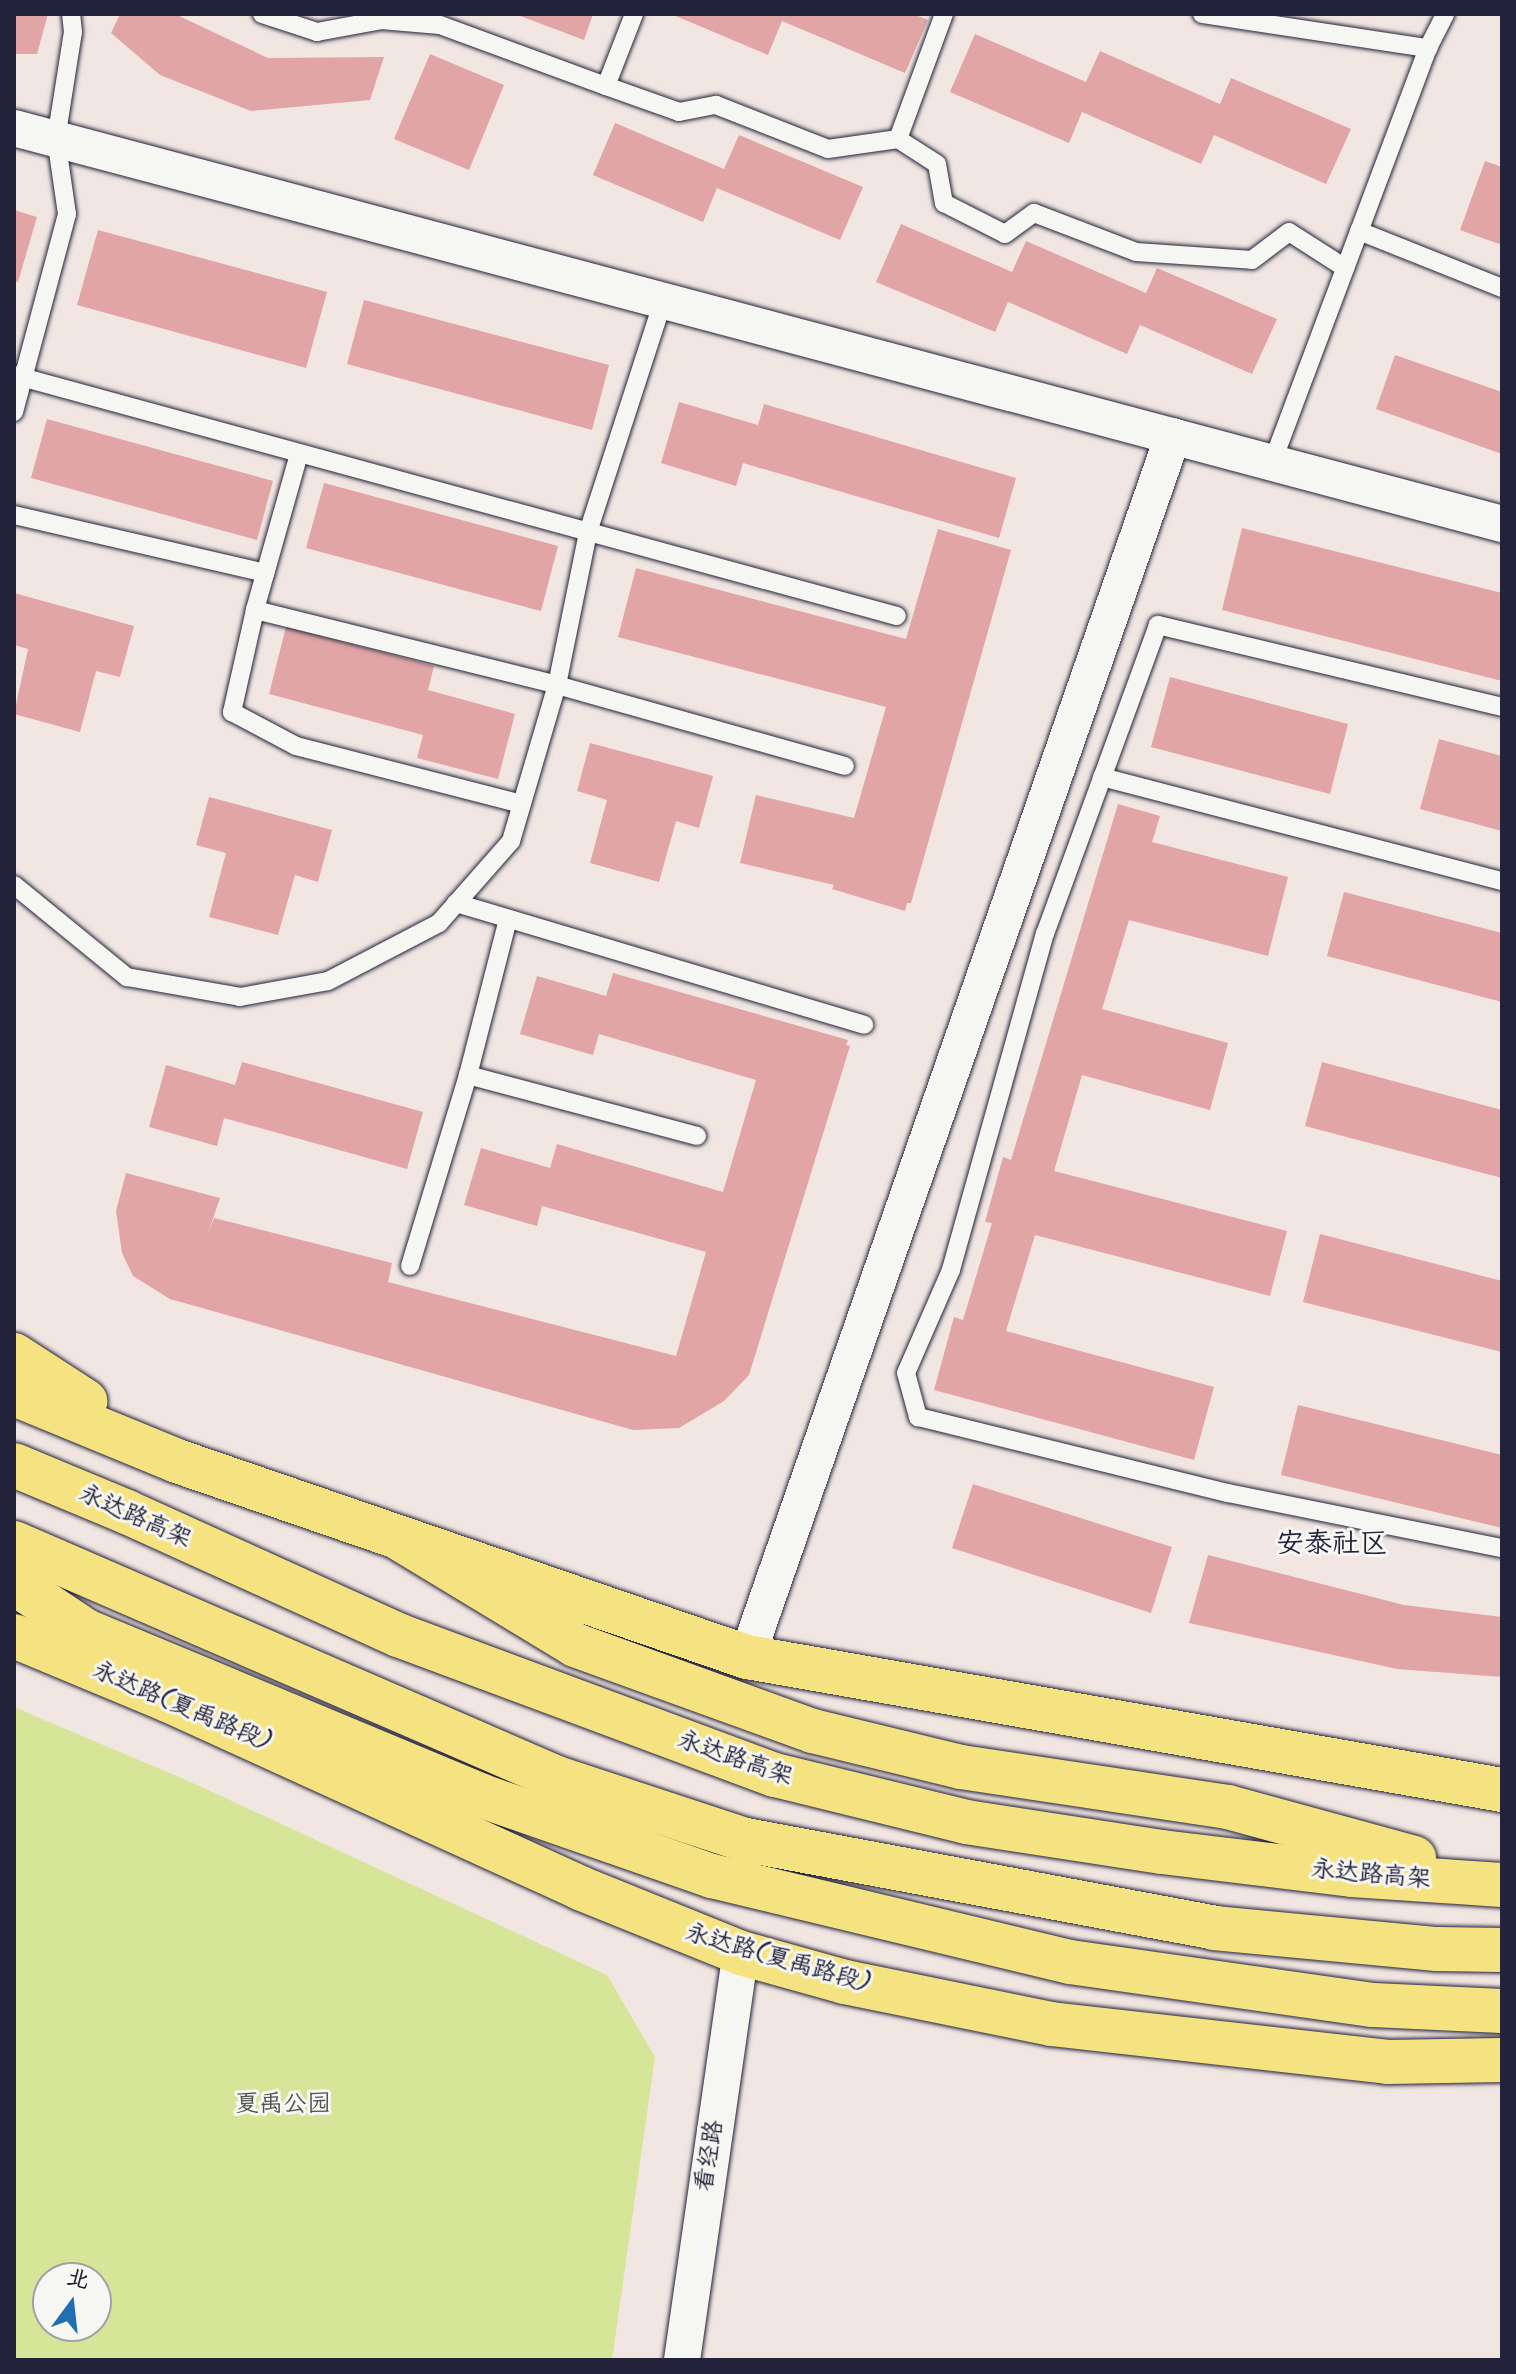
<!DOCTYPE html>
<meta charset="utf-8">
<style>
body{margin:0}
#map{position:relative;width:1516px;height:2374px;overflow:hidden;background:#f2e6e2;font-family:Kalam,"LXGW WenKai TC",sans-serif}
div>[style]{position:absolute}
[style*='--x']{left:calc(var(--x)*1px);top:calc(var(--y)*1px);width:calc(var(--w)*1px);rotate:calc(var(--a)*1deg)}
.green>*{inset:0;background:#d7e598}
.building>*{inset:0;background:#e0a5a4}
.roads{filter:drop-shadow(0 0 2px #22223b) drop-shadow(0 0 2px #22223b)}
.service>*{height:18px;margin:-9px;padding:0 9px;transform-origin:9px;border-radius:9px;background:#f6f6f2}
.minor>*{height:36px;margin:-18px;padding:0 18px;transform-origin:18px;border-radius:18px;background:#f6f6f2}
.primary>*{height:44px;margin:-22px;padding:0 22px;transform-origin:22px;border-radius:22px;background:#f5e382}
.trunk>*{height:44px;margin:-22px;padding:0 22px;transform-origin:22px;border-radius:22px;background:#f5e382}
span{translate:-50% -50%;white-space:nowrap;text-align:center;line-height:1.15;-webkit-text-stroke:6px #f6f6f2;paint-order:stroke}
.street-label{font-size:24px;color:#22223b}
.park-label{font-size:24px;color:#4f5352}
.quarter-label{font-size:28px;color:#22223b}
.frame{position:absolute;inset:0;border:16px solid #22223b;pointer-events:none}
.north{position:absolute;left:32px;top:2262px;width:80px;height:80px;box-sizing:border-box;background:#f6f6f2;border:2px solid #a1a1a9;border-radius:50%;rotate:15deg;font-size:22px;font-weight:700;line-height:32px;text-align:center;color:#22223b}
.north::after{content:'';display:block;margin:auto;width:28px;height:36px;background:#1f6fb2;clip-path:polygon(50% 0,100% 100%,50% 72%,0 100%)}
</style>
<div id="map">
<div class="green">
<i style="clip-path:polygon(evenodd,14px 1707px,193px 1783px,607px 1975px,655px 2057px,612px 2360px,14px 2360px,14px 1707px,48px 2278px,96px 2278px,96px 2326px,48px 2326px,48px 2278px)"></i>
</div>
<div class="building">
<i style="clip-path:polygon(14px 14px,48px 14px,37px 54px,14px 54px)"></i>
<i style="clip-path:polygon(120px 14px,175px 14px,268px 58px,384px 57px,370px 100px,251px 111px,160px 75px,111px 33px)"></i>
<i style="clip-path:polygon(515px 14px,593px 14px,584px 40px)"></i>
<i style="clip-path:polygon(671px 14px,913px 14px,928px 20px,905px 73px,782px 21px,768px 55px)"></i>
<i style="clip-path:polygon(975px 34px,1086px 82px,1100px 51px,1220px 104px,1231px 78px,1351px 129px,1326px 184px,1214px 135px,1201px 164px,1082px 112px,1069px 143px,950px 92px)"></i>
<i style="clip-path:polygon(430px 54px,504px 85px,469px 170px,394px 139px)"></i>
<i style="clip-path:polygon(615px 123px,724px 169px,739px 135px,863px 187px,840px 240px,717px 188px,703px 222px,593px 175px)"></i>
<i style="clip-path:polygon(1485px 161px,1502px 167px,1502px 245px,1460px 230px)"></i>
<i style="clip-path:polygon(14px 210px,37px 217px,18px 282px,14px 281px)"></i>
<i style="clip-path:polygon(901px 224px,1012px 272px,1026px 241px,1146px 293px,1157px 268px,1277px 319px,1252px 374px,1140px 325px,1127px 354px,1008px 302px,995px 332px,876px 282px)"></i>
<i style="clip-path:polygon(98px 230px,327px 292px,306px 368px,77px 305px)"></i>
<i style="clip-path:polygon(364px 300px,609px 365px,592px 430px,347px 364px)"></i>
<i style="clip-path:polygon(1395px 355px,1502px 392px,1502px 454px,1376px 409px)"></i>
<i style="clip-path:polygon(679px 402px,758px 425px,764px 404px,1016px 478px,999px 538px,743px 463px,736px 486px,661px 463px)"></i>
<i style="clip-path:polygon(47px 419px,273px 481px,257px 540px,31px 478px)"></i>
<i style="clip-path:polygon(324px 483px,558px 546px,541px 611px,306px 548px)"></i>
<i style="clip-path:polygon(1242px 528px,1502px 593px,1502px 681px,1222px 610px)"></i>
<i style="clip-path:polygon(938px 529px,1011px 550px,911px 903px,907px 903px,905px 911px,832px 889px,834px 885px,740px 863px,756px 795px,854px 818px,886px 707px,618px 637px,636px 568px,906px 639px)"></i>
<i style="clip-path:polygon(14px 593px,134px 626px,120px 677px,96px 671px,80px 732px,14px 714px,28px 649px,14px 645px)"></i>
<i style="clip-path:polygon(286px 627px,434px 666px,428px 690px,515px 714px,498px 779px,417px 758px,423px 735px,269px 694px)"></i>
<i style="clip-path:polygon(1170px 677px,1348px 724px,1330px 794px,1151px 747px)"></i>
<i style="clip-path:polygon(1439px 739px,1502px 756px,1502px 831px,1420px 809px)"></i>
<i style="clip-path:polygon(590px 743px,713px 776px,699px 828px,676px 821px,659px 882px,590px 863px,607px 800px,577px 791px)"></i>
<i style="clip-path:polygon(209px 797px,332px 830px,318px 882px,295px 875px,278px 935px,209px 917px,226px 853px,196px 845px)"></i>
<i style="clip-path:polygon(1118px 804px,1160px 816px,1152px 842px,1288px 877px,1268px 956px,1129px 920px,1102px 1009px,1228px 1043px,1210px 1110px,1082px 1075px,1054px 1171px,1287px 1231px,1270px 1296px,1035px 1235px,1006px 1331px,1214px 1387px,1194px 1460px,934px 1390px,954px 1317px,963px 1320px,992px 1223px,985px 1222px,1003px 1157px,1011px 1160px)"></i>
<i style="clip-path:polygon(1344px 892px,1502px 933px,1502px 1002px,1327px 956px)"></i>
<i style="clip-path:polygon(613px 973px,848px 1040px,846px 1045px,850px 1046px,749px 1375px,724px 1401px,679px 1428px,633px 1430px,170px 1299px,133px 1276px,122px 1253px,116px 1211px,126px 1173px,220px 1198px,207px 1236px,214px 1218px,392px 1263px,388px 1282px,676px 1356px,706px 1252px,542px 1206px,537px 1226px,464px 1205px,481px 1148px,550px 1168px,557px 1144px,723px 1192px,756px 1080px,599px 1034px,593px 1055px,520px 1034px,537px 976px,606px 996px)"></i>
<i style="clip-path:polygon(242px 1062px,423px 1112px,407px 1169px,224px 1118px,217px 1146px,149px 1127px,166px 1065px,235px 1085px)"></i>
<i style="clip-path:polygon(1322px 1062px,1502px 1110px,1502px 1178px,1305px 1126px)"></i>
<i style="clip-path:polygon(1320px 1234px,1502px 1281px,1502px 1352px,1303px 1302px)"></i>
<i style="clip-path:polygon(1298px 1405px,1502px 1455px,1502px 1528px,1281px 1475px)"></i>
<i style="clip-path:polygon(973px 1484px,1172px 1547px,1151px 1613px,952px 1548px)"></i>
<i style="clip-path:polygon(1208px 1555px,1404px 1605px,1502px 1617px,1502px 1677px,1397px 1669px,1189px 1623px)"></i>
</div>
<div class="roads">
<div class="service">
<i style="--x:262;--y:14;--w:58;--a:18.1"></i>
<i style="--x:317;--y:32;--w:65;--a:-10.6"></i>
<i style="--x:381;--y:20;--w:59;--a:4.8"></i>
<i style="--x:440;--y:25;--w:177;--a:20.2"></i>
<i style="--x:606;--y:86;--w:77;--a:-68.7"></i>
<i style="--x:1202;--y:14;--w:229;--a:8.6"></i>
<i style="--x:606;--y:86;--w:77;--a:19.6"></i>
<i style="--x:679;--y:112;--w:38;--a:-11"></i>
<i style="--x:716;--y:105;--w:120;--a:21.4"></i>
<i style="--x:828;--y:149;--w:71;--a:-8.1"></i>
<i style="--x:898;--y:139;--w:133;--a:-69.8"></i>
<i style="--x:898;--y:139;--w:46;--a:32.7"></i>
<i style="--x:937;--y:164;--w:40;--a:80"></i>
<i style="--x:944;--y:203;--w:68;--a:26.9"></i>
<i style="--x:1005;--y:234;--w:36;--a:-36"></i>
<i style="--x:1034;--y:213;--w:109;--a:20.9"></i>
<i style="--x:1136;--y:252;--w:116;--a:3.9"></i>
<i style="--x:1252;--y:260;--w:46;--a:-37.1"></i>
<i style="--x:1289;--y:232;--w:67;--a:32.7"></i>
<i style="--x:1359;--y:231;--w:154;--a:21.7"></i>
<i style="--x:14;--y:375;--w:915;--a:15.27"></i>
<i style="--x:14;--y:412;--w:205;--a:-75"></i>
<i style="--x:67;--y:214;--w:76;--a:-98.3"></i>
<i style="--x:56;--y:139;--w:108;--a:-81"></i>
<i style="--x:73;--y:32;--w:18;--a:-96"></i>
<i style="--x:299;--y:454;--w:162;--a:105.8"></i>
<i style="--x:255;--y:610;--w:105;--a:102.7"></i>
<i style="--x:232;--y:712;--w:72;--a:28"></i>
<i style="--x:296;--y:746;--w:233;--a:14.4"></i>
<i style="--x:1272;--y:463;--w:443;--a:-69.4"></i>
<i style="--x:1428;--y:48;--w:38;--a:-63"></i>
<i style="--x:14;--y:515;--w:258;--a:13"></i>
<i style="--x:255;--y:610;--w:311;--a:13.9"></i>
<i style="--x:557;--y:685;--w:299;--a:15.7"></i>
<i style="--x:1502;--y:707;--w:354;--a:-166.6"></i>
<i style="--x:1158;--y:625;--w:328;--a:110.1"></i>
<i style="--x:1045;--y:933;--w:350;--a:105.6"></i>
<i style="--x:951;--y:1270;--w:112;--a:113.6"></i>
<i style="--x:906;--y:1373;--w:46;--a:74.7"></i>
<i style="--x:918;--y:1417;--w:319;--a:13.8"></i>
<i style="--x:1228;--y:1493;--w:279;--a:11.4"></i>
<i style="--x:1102;--y:777;--w:413;--a:14.6"></i>
<i style="--x:14;--y:885;--w:146;--a:39.2"></i>
<i style="--x:127;--y:977;--w:115;--a:10"></i>
<i style="--x:240;--y:997;--w:89;--a:-10.3"></i>
<i style="--x:328;--y:981;--w:125;--a:-27.6"></i>
<i style="--x:439;--y:923;--w:109;--a:-48.7"></i>
<i style="--x:511;--y:841;--w:163;--a:-73.6"></i>
<i style="--x:557;--y:685;--w:156;--a:-78.5"></i>
<i style="--x:588;--y:532;--w:243;--a:-72"></i>
<i style="--x:456;--y:903;--w:426;--a:16.6"></i>
<i style="--x:468;--y:1075;--w:237;--a:14.9"></i>
<i style="--x:410;--y:1266;--w:200;--a:-73.1"></i>
<i style="--x:468;--y:1075;--w:161;--a:-75.6"></i>
</div>
<div class="minor">
<i style="--x:14;--y:128;--w:1540;--a:14.9"></i>
<i style="--x:747;--y:1657;--w:1293;--a:-70.77"></i>
<i style="--x:682;--y:2360;--w:411;--a:-81.8"></i>
</div>
<div class="primary">
<i style="--x:14;--y:1355;--w:85;--a:32.9"></i>
<i style="--x:14;--y:1394;--w:176;--a:22.3"></i>
<i style="--x:177;--y:1461;--w:603;--a:18.98"></i>
<i style="--x:747;--y:1657;--w:767;--a:9.99"></i>
<i style="--x:14;--y:1636;--w:167;--a:22.6"></i>
<i style="--x:168;--y:1700;--w:453;--a:24.5"></i>
<i style="--x:580;--y:1888;--w:174;--a:22"></i>
<i style="--x:741;--y:1953;--w:108;--a:15.6"></i>
<i style="--x:845;--y:1982;--w:210;--a:11.5"></i>
<i style="--x:1051;--y:2024;--w:339;--a:6.4"></i>
<i style="--x:1388;--y:2062;--w:114;--a:-1"></i>
</div>
<div class="trunk">
<i style="--x:14;--y:1465;--w:122;--a:22.6"></i>
<i style="--x:127;--y:1512;--w:298;--a:24.4"></i>
<i style="--x:398;--y:1635;--w:402;--a:20.4"></i>
<i style="--x:775;--y:1775;--w:197;--a:13.8"></i>
<i style="--x:966;--y:1822;--w:198;--a:8.7"></i>
<i style="--x:1162;--y:1852;--w:191;--a:6.9"></i>
<i style="--x:1352;--y:1875;--w:150;--a:3.8"></i>
<i style="--x:397;--y:1537;--w:208;--a:31.2"></i>
<i style="--x:575;--y:1645;--w:253;--a:19.9"></i>
<i style="--x:813;--y:1731;--w:152;--a:13.7"></i>
<i style="--x:961;--y:1767;--w:270;--a:8.5"></i>
<i style="--x:1228;--y:1807;--w:193;--a:15.3"></i>
<i style="--x:14;--y:1543;--w:592;--a:23.4"></i>
<i style="--x:557;--y:1778;--w:199;--a:18.2"></i>
<i style="--x:746;--y:1840;--w:476;--a:10.6"></i>
<i style="--x:1214;--y:1928;--w:224;--a:5.4"></i>
<i style="--x:1437;--y:1949;--w:65;--a:0.9"></i>
<i style="--x:14;--y:1583;--w:87;--a:33.7"></i>
<i style="--x:86;--y:1631;--w:429;--a:22.6"></i>
<i style="--x:482;--y:1796;--w:244;--a:19.2"></i>
<i style="--x:712;--y:1876;--w:368;--a:13.5"></i>
<i style="--x:1070;--y:1962;--w:306;--a:8.1"></i>
<i style="--x:1373;--y:2005;--w:129;--a:2.7"></i>
</div>
</div>
<div class="street-label">
<span style="left:135px;top:1517px;rotate:24deg">永达路高架</span>
<span style="left:182px;top:1707px;rotate:23deg">永达路(夏禹路段)</span>
<span style="left:735px;top:1759px;rotate:19deg">永达路高架</span>
<span style="left:1371px;top:1875px;rotate:5deg">永达路高架</span>
<span style="left:778px;top:1959px;rotate:16deg">永达路(夏禹路段)</span>
<span style="left:710px;top:2156px;rotate:-81deg">看经路</span>
</div>
<div class="park-label">
<span style="left:283px;top:2105px">夏禹公园</span>
</div>
<div class="quarter-label">
<span style="left:1332px;top:1545px">安泰社区</span>
</div>
<div class="frame"></div>
<div class="north">北</div>
</div>
